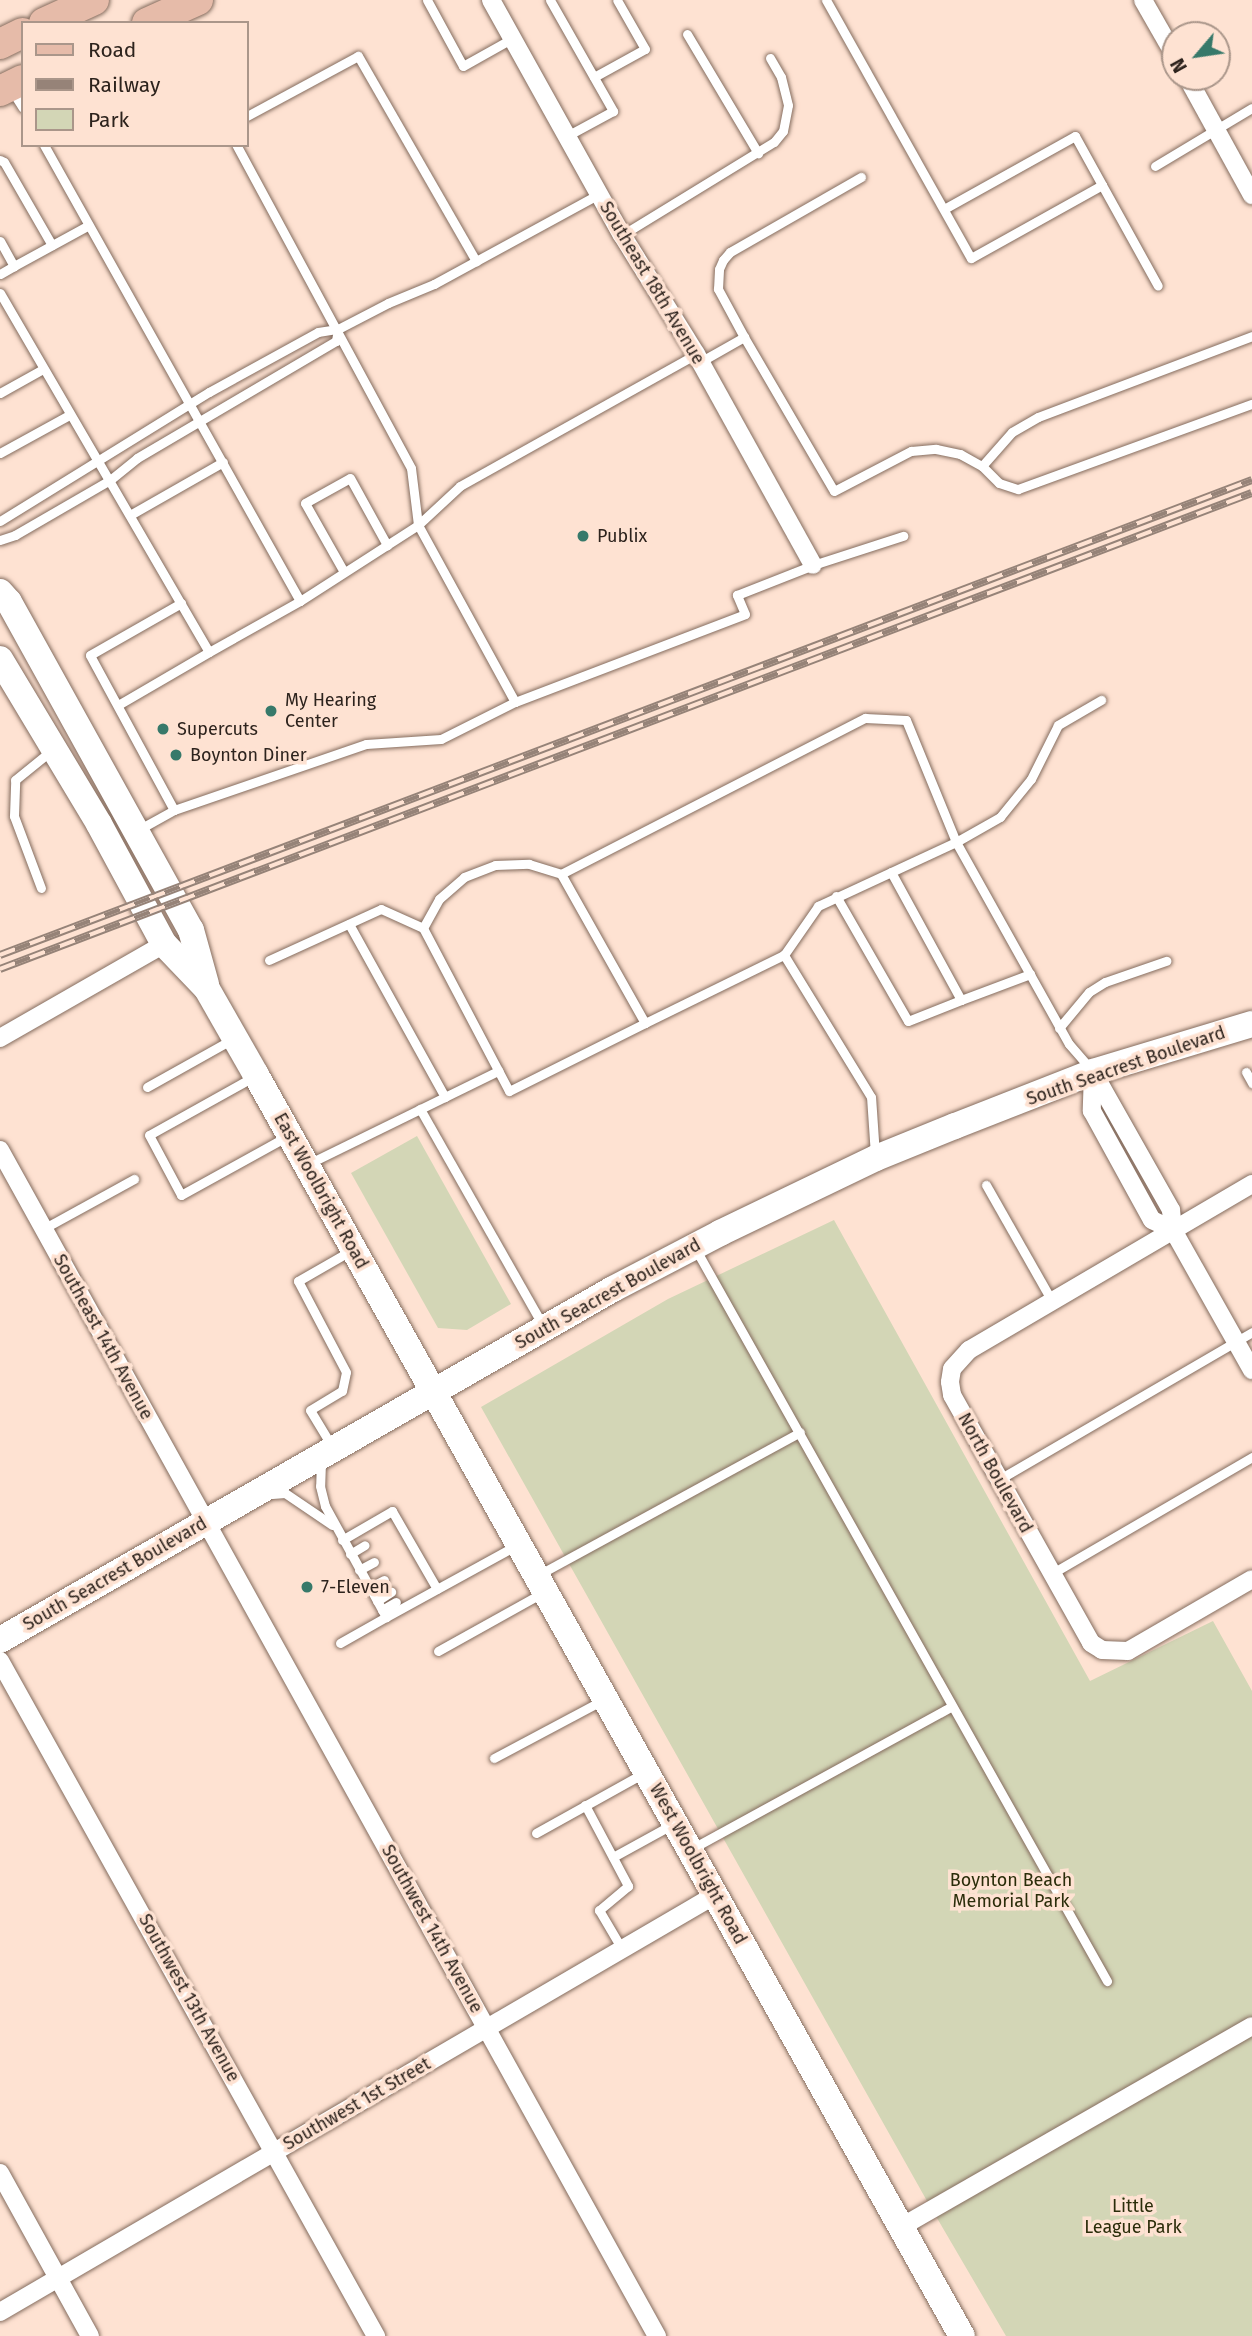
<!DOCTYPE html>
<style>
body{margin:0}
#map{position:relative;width:1252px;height:2336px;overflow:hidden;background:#fee2d2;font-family:"Fira Sans",sans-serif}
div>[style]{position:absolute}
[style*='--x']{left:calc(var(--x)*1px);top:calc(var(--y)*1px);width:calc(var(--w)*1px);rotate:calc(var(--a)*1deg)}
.green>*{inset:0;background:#d3d6b6}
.roads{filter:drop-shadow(0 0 2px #846c5e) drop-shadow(0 0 2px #846c5e)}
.lane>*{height:9px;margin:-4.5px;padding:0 4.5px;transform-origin:4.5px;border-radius:4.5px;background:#fff}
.street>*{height:18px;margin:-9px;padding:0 9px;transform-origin:9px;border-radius:9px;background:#fff}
.secondary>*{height:26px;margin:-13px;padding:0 13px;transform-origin:13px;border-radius:13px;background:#fff}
.primary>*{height:30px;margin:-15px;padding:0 15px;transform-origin:15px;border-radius:15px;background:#e6bba9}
.rail>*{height:8px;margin-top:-4px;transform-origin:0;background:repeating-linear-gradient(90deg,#fee2d2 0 16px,#968378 0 32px);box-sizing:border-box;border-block:2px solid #968378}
.dots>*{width:19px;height:19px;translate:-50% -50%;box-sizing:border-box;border:4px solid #fee2d2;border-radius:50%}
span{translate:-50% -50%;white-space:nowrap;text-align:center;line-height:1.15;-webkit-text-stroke:7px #fee2d2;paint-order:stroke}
.street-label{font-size:18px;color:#2d231d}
.poi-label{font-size:18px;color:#2d231d}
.left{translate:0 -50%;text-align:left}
.park-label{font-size:18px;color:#2b2d0a}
.legend{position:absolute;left:21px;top:21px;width:228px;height:126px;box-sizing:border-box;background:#fee2d2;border:2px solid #aa968a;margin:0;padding:9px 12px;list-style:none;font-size:21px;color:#2d231d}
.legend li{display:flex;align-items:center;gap:14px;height:35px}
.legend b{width:35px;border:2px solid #aa968a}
.north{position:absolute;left:1161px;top:21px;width:70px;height:70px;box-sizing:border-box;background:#fee2d2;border:2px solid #aa968a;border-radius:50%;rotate:241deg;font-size:19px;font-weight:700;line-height:28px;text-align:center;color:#2d231d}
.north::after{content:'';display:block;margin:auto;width:24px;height:32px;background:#37796a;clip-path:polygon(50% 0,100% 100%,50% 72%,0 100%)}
</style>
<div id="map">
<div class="green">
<i style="clip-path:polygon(417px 1136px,511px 1304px,467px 1330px,438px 1328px,351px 1173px)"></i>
<i style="clip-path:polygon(834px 1220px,1090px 1681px,1213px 1621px,1252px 1691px,1252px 2336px,1006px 2336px,927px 2201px,481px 1407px,668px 1299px)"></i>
</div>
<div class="roads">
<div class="lane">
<i style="--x:427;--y:0;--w:75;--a:61.4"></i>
<i style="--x:463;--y:66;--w:57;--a:-29.2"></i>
<i style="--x:550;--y:0;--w:128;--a:60.4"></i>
<i style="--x:613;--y:111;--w:52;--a:151.5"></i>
<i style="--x:826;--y:0;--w:296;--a:60.7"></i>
<i style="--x:971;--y:258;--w:150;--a:-29.1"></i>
<i style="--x:1102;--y:185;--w:115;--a:61"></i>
<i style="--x:687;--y:34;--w:139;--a:59.2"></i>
<i style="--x:594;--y:77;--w:58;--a:-28.8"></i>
<i style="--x:645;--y:49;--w:56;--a:-119.7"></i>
<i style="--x:11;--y:89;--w:22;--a:58"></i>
<i style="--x:247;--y:116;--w:126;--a:-28.4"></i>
<i style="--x:358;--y:56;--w:237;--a:60.1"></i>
<i style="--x:44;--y:145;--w:523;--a:60.69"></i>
<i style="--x:0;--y:160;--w:4;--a:27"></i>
<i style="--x:4;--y:162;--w:96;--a:60"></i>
<i style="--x:1155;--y:166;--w:113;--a:-30.9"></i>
<i style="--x:944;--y:209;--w:150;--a:-29.1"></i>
<i style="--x:1075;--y:136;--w:56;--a:61.1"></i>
<i style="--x:622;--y:235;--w:178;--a:-31.5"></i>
<i style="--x:774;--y:142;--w:14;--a:-51"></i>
<i style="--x:783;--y:131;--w:26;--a:-79"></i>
<i style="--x:788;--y:105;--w:29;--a:-104"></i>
<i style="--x:781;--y:77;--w:22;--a:-120"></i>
<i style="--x:0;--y:241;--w:29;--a:61"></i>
<i style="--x:14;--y:266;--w:16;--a:150"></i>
<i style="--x:14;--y:266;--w:85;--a:-28.7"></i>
<i style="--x:0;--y:293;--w:415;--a:59.8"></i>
<i style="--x:209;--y:652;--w:105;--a:149.8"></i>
<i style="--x:744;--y:337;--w:55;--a:-118.4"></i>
<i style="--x:718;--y:289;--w:20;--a:-87"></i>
<i style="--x:719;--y:269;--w:10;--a:-66"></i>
<i style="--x:723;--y:260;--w:11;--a:-49"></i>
<i style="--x:730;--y:252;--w:151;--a:-29.8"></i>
<i style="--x:700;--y:362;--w:51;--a:-29.6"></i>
<i style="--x:744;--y:337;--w:178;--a:59.7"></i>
<i style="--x:834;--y:491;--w:87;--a:-27.5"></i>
<i style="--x:911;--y:451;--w:25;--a:-5"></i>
<i style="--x:936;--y:449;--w:25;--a:12"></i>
<i style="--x:960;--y:454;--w:25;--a:29"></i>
<i style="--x:982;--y:466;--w:24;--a:45"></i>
<i style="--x:999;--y:483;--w:20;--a:18"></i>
<i style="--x:1018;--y:489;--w:249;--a:-20"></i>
<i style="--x:0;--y:393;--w:49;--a:-29.2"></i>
<i style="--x:0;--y:453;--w:79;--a:-28.8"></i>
<i style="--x:982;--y:466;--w:45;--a:-48.6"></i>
<i style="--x:1012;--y:432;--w:30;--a:-30"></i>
<i style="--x:1038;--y:417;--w:229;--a:-20.7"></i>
<i style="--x:130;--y:515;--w:107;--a:-29.7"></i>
<i style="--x:0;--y:521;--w:246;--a:-31.7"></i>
<i style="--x:209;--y:392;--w:124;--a:-28.8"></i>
<i style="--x:318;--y:332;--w:20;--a:-9"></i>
<i style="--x:338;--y:329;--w:56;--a:-27.5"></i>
<i style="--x:388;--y:303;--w:50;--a:-22.4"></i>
<i style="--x:434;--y:284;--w:188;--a:-28.6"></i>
<i style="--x:0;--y:540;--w:16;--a:-18"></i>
<i style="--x:15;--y:535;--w:110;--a:-30.1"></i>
<i style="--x:110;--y:480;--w:35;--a:-39"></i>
<i style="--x:137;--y:458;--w:231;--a:-30.5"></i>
<i style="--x:336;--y:341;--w:12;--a:-81"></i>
<i style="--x:344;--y:572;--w:79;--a:-119.5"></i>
<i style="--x:305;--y:503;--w:51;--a:-29.1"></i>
<i style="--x:350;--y:478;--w:77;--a:61.1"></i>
<i style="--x:209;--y:652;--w:104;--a:-29.3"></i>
<i style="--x:300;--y:601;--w:140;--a:-32.8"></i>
<i style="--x:418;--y:525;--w:57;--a:-97"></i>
<i style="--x:411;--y:468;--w:367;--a:-118.4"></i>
<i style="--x:515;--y:702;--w:246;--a:-20.9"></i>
<i style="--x:745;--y:614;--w:21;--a:-113"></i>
<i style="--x:737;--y:595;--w:82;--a:-21.5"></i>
<i style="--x:813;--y:565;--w:95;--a:-17.9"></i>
<i style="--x:174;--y:810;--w:203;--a:-19"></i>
<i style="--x:366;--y:744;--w:75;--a:-3.8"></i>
<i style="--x:441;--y:739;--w:83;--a:-26.6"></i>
<i style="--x:515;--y:702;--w:202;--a:-118.7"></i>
<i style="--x:418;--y:525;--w:57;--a:-42.9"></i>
<i style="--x:460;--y:486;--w:270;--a:-29.2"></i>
<i style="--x:138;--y:830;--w:41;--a:-29.1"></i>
<i style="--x:174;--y:810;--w:176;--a:-118.5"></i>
<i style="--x:90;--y:655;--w:105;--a:-29.7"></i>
<i style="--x:891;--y:872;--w:146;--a:61.3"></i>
<i style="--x:961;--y:1000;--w:74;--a:-20.6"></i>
<i style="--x:561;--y:874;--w:342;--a:-27.2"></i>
<i style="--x:865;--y:718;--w:41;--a:2.8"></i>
<i style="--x:906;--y:720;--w:132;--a:67.7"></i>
<i style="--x:956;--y:842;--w:51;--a:-29.6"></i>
<i style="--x:1000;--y:817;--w:49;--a:-50.8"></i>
<i style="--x:1031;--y:779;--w:60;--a:-63.4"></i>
<i style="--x:1058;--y:725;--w:50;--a:-30.2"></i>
<i style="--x:41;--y:888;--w:77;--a:-110.6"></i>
<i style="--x:14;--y:816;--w:36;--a:-88"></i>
<i style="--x:15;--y:780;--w:48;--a:-39"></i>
<i style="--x:836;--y:896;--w:144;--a:60.1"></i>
<i style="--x:908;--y:1021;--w:57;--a:-21.6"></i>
<i style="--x:349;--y:924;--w:198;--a:61"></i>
<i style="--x:269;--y:960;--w:123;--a:-24.5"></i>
<i style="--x:381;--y:909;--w:46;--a:24.3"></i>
<i style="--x:645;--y:1023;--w:152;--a:153.4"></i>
<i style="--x:509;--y:1091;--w:184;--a:-117.8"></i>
<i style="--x:423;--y:928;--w:33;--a:-61"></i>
<i style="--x:439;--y:899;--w:33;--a:-41"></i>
<i style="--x:464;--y:877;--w:33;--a:-21"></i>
<i style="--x:495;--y:865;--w:34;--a:-2"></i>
<i style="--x:529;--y:864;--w:34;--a:17"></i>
<i style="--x:561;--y:874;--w:171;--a:60.6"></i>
<i style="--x:645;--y:1023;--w:155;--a:-26.1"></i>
<i style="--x:1059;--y:1028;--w:47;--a:-50.2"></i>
<i style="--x:1089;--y:992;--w:19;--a:-32"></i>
<i style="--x:1105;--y:982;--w:65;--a:-19"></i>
<i style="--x:1246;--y:1072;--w:13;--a:61"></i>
<i style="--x:255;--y:1076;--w:121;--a:150.9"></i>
<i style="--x:149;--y:1135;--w:68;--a:61.9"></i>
<i style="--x:181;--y:1195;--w:122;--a:-28.9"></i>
<i style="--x:147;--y:1087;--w:98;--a:-29.2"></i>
<i style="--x:420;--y:1109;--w:251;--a:60.4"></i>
<i style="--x:875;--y:1155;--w:58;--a:-93.9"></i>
<i style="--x:871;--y:1097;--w:167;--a:-121.5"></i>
<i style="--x:784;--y:955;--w:60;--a:-55.2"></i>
<i style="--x:818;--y:906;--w:152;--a:-24.9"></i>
<i style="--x:956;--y:842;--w:231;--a:60.8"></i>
<i style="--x:1069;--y:1044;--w:32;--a:49"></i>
<i style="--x:308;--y:1164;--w:212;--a:-26.1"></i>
<i style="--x:986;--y:1185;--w:133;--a:60.4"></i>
<i style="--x:43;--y:1229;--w:104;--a:-28.8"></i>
<i style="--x:695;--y:1248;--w:841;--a:60.66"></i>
<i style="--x:333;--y:1448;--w:44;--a:-121.2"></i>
<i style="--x:310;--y:1410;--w:37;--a:-31"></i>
<i style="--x:342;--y:1391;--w:19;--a:-78"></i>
<i style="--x:346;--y:1372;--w:103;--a:-117.8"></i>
<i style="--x:298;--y:1281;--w:62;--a:-29.9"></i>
<i style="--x:321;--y:1462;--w:24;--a:92"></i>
<i style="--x:320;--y:1486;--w:21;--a:76"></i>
<i style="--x:325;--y:1506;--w:127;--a:61.2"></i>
<i style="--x:386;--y:1617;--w:149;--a:-28.8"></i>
<i style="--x:998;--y:1480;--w:294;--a:-30.2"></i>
<i style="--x:272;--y:1494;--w:13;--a:-4"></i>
<i style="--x:285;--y:1493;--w:57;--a:34.2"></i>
<i style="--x:342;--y:1540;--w:58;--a:-30.1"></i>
<i style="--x:392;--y:1511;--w:90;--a:60"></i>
<i style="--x:350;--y:1554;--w:17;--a:-31"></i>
<i style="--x:359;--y:1570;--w:17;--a:-28"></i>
<i style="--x:540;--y:1574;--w:296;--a:-28.6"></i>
<i style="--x:1051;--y:1574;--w:233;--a:-30.2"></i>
<i style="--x:369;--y:1588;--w:17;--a:-28"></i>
<i style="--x:377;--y:1601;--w:17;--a:-33"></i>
<i style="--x:382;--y:1610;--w:16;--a:-30"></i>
<i style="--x:340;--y:1643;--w:53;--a:-29.5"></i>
<i style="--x:438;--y:1651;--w:121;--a:-29.1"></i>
<i style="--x:494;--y:1758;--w:123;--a:-28"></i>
<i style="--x:585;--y:1805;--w:92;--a:62"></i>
<i style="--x:628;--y:1886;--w:38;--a:140"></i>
<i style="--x:599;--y:1910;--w:45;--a:59.5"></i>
<i style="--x:536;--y:1833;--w:124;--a:-29.1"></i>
<i style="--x:693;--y:1848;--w:295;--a:-28.7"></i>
<i style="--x:613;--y:1857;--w:68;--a:-28.8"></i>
</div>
<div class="street">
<i style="--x:491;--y:0;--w:269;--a:60.9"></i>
<i style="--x:622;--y:235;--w:140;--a:58.1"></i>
<i style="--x:696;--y:354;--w:241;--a:61"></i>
<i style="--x:1143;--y:0;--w:64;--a:60.3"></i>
<i style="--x:1187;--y:77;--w:135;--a:61.2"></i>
<i style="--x:0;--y:1038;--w:189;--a:-29.8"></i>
<i style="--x:1093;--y:1072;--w:159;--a:60.5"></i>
<i style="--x:1171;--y:1210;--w:20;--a:84"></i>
<i style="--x:1173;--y:1230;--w:161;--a:60.6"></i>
<i style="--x:1093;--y:1073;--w:38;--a:92"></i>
<i style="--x:1092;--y:1111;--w:124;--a:61.2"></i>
<i style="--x:1152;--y:1220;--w:23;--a:25"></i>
<i style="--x:0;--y:1150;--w:1356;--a:61.02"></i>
<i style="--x:1252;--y:1184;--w:328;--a:149.6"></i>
<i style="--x:969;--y:1350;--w:25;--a:132"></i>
<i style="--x:952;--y:1369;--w:13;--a:99"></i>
<i style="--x:950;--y:1382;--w:13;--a:81"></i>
<i style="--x:952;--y:1395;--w:284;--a:60.7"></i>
<i style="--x:1091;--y:1643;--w:13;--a:32"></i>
<i style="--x:1102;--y:1650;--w:26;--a:2"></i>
<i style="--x:1128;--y:1651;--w:143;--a:-30.1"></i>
<i style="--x:0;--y:1661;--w:773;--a:60.88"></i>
<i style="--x:0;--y:2173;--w:186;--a:61.1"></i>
<i style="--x:901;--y:2227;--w:404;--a:-29.8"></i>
<i style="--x:0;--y:2312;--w:828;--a:-30.25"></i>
</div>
<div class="secondary">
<i style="--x:0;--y:592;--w:13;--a:48"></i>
<i style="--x:9;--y:602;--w:375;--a:61"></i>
<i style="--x:191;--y:930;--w:56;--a:74.5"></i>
<i style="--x:0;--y:659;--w:192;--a:59"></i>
<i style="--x:99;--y:824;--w:136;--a:61.6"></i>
<i style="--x:164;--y:944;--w:62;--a:46.3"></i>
<i style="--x:207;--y:989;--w:99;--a:60.3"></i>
<i style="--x:256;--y:1075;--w:1445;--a:60.76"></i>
<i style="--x:0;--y:1640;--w:706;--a:-29.8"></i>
<i style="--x:613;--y:1289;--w:121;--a:-27.6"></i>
<i style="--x:720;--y:1233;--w:173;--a:-25.7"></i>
<i style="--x:876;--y:1158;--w:85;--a:-22.1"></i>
<i style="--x:955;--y:1126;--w:148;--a:-21.4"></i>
<i style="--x:1093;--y:1072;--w:166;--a:-16.8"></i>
</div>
<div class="primary">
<i style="--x:44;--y:23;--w:55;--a:-24.7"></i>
<i style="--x:147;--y:23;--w:56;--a:-24.3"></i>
<i style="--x:0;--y:44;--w:25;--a:-26"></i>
<i style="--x:0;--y:91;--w:25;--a:-26"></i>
</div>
</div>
<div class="rail">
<i style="--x:0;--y:955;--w:1339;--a:-20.78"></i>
<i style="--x:0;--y:969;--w:1339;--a:-20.82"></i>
</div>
<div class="dots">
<i style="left:583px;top:536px;background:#37796a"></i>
<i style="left:271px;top:711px;background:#37796a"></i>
<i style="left:163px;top:729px;background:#37796a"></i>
<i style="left:176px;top:755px;background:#37796a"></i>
<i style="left:307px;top:1587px;background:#37796a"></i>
</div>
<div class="street-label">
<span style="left:652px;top:283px;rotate:59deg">Southeast 18th Avenue</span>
<span style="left:1126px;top:1066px;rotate:-19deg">South Seacrest Boulevard</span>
<span style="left:321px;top:1191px;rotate:61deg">East Woolbright Road</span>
<span style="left:608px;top:1294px;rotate:-29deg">South Seacrest Boulevard</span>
<span style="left:103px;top:1337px;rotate:61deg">Southeast 14th Avenue</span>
<span style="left:995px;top:1473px;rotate:61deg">North Boulevard</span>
<span style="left:115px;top:1574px;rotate:-30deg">South Seacrest Boulevard</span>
<span style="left:698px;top:1864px;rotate:61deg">West Woolbright Road</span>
<span style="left:432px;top:1929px;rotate:61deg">Southwest 14th Avenue</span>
<span style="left:189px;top:1998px;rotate:61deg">Southwest 13th Avenue</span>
<span style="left:357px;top:2104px;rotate:-30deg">Southwest 1st Street</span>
</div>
<div class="poi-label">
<span class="left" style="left:597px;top:536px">Publix</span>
<span class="left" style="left:285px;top:711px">My Hearing<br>Center</span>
<span class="left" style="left:177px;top:729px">Supercuts</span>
<span class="left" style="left:190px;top:755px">Boynton Diner</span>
<span class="left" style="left:321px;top:1587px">7-Eleven</span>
</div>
<div class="park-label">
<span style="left:1011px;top:1891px">Boynton Beach<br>Memorial Park</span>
<span style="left:1133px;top:2217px">Little<br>League Park</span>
</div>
<ul class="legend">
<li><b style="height:9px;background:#e6bba9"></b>Road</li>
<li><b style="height:9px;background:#968378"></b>Railway</li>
<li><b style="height:19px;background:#d3d6b6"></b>Park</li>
</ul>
<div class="north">N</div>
</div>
